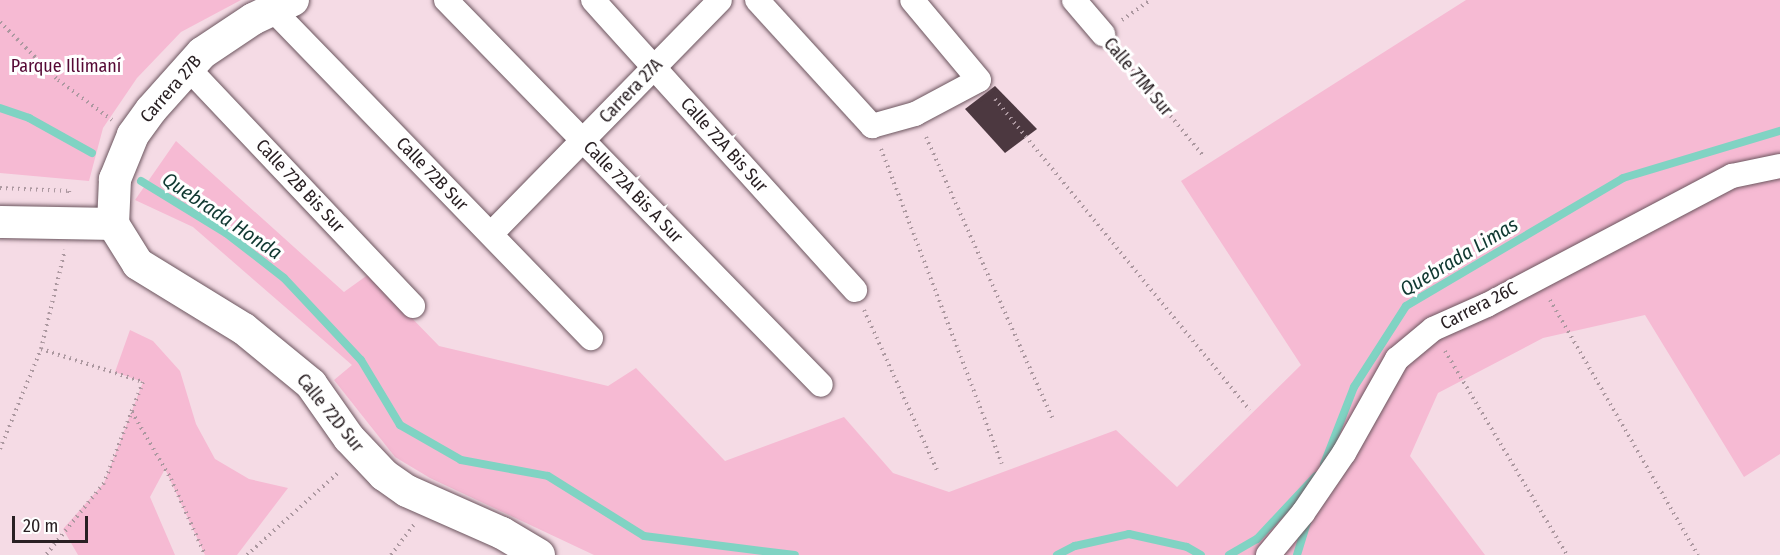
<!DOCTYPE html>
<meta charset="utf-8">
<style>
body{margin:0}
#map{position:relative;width:1780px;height:555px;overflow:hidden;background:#f5dbe5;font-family:"Fira Sans Condensed",sans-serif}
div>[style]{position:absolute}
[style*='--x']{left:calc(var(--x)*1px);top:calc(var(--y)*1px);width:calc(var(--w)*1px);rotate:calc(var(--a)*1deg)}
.green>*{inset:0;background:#f6bad3}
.stream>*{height:8px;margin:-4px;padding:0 4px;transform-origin:4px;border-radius:4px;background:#80d3c3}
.building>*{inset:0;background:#4c3840}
.path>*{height:4px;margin-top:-2px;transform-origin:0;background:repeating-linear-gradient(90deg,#ac98a0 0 1.5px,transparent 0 6px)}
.roads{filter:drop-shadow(0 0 2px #6b555e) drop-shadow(0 0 2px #6b555e)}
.minor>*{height:24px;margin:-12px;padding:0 12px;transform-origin:12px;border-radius:12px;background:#fff}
.tertiary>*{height:32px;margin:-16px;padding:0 16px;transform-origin:16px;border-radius:16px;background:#fff}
span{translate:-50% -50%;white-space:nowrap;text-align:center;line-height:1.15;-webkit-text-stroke:6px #fff;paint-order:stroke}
.park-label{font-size:18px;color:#560935}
.street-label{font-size:18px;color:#292023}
.water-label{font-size:20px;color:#103831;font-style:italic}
.scale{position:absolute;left:12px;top:516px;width:76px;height:27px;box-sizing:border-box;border:3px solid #292023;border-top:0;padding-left:8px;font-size:18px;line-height:21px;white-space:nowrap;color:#292023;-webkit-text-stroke:4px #fff;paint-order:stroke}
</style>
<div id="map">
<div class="green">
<i style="clip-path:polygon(0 0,241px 0,181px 32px,137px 78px,103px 128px,89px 181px,0 173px)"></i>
<i style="clip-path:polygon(1466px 0,1780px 0,1780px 454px,1744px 477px,1645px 315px,1543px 338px,1438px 393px,1410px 456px,1485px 555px,594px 555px,430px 478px,395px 457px,334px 380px,352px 365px,193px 227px,135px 200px,176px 141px,344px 292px,369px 274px,439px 346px,608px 386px,636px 368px,725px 461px,844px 417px,893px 473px,949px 492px,1116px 430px,1177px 487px,1301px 365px,1181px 181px)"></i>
<i style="clip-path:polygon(130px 330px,153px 341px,180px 371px,196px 424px,215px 459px,249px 479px,288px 488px,237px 555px,205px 555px,165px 469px,150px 497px,175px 555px,78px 555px,63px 529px,104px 483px,143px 382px,115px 372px)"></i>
</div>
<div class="stream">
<i style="--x:0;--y:108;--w:31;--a:19"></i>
<i style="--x:29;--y:118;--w:72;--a:29.1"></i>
<i style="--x:141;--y:181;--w:100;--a:31.5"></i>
<i style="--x:226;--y:233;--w:73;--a:37.8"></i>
<i style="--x:284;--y:278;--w:112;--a:46.8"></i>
<i style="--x:361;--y:360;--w:76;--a:59"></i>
<i style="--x:400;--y:425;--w:70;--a:29.8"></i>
<i style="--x:461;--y:460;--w:88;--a:10.4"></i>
<i style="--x:548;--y:476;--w:113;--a:32"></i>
<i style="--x:644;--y:536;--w:152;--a:7.2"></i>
<i style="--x:1324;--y:464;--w:83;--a:-68.7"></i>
<i style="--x:1354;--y:387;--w:96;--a:-57.3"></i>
<i style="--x:1406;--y:306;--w:252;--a:-30.5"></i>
<i style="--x:1623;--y:178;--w:164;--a:-16.7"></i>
<i style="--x:1057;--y:555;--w:20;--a:-27"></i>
<i style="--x:1075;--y:546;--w:55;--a:-12.5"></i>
<i style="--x:1129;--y:534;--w:59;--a:12.6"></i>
<i style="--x:1187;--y:547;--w:16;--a:30"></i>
<i style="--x:1229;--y:555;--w:32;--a:-30"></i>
<i style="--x:1257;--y:539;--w:86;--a:-46.9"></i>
<i style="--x:1297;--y:555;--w:34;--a:-73"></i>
</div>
<div class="building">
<i style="clip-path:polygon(995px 86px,1037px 129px,1005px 153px,965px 109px)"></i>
</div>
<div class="path">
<i style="--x:1122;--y:20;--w:35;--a:-35"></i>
<i style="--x:0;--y:22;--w:82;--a:45"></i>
<i style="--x:58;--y:80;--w:67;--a:36.5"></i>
<i style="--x:1117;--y:51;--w:134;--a:50.5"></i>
<i style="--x:995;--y:99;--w:402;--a:50.7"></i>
<i style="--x:926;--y:137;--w:308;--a:65.8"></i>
<i style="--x:881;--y:149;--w:337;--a:69"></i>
<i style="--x:0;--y:188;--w:69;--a:2.5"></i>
<i style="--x:69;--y:191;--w:5;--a:79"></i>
<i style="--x:1550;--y:300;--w:295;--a:59.9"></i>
<i style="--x:864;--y:310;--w:176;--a:65.5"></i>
<i style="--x:41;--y:349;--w:107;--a:17.9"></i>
<i style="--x:143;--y:382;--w:108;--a:111.1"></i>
<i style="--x:104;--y:483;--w:92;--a:128.9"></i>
<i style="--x:1445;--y:351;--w:238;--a:59.1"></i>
<i style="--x:132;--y:412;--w:78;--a:59.8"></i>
<i style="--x:171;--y:479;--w:83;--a:65.9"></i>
<i style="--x:0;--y:449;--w:108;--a:-67.7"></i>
<i style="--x:41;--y:349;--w:102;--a:-76.4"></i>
<i style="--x:247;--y:555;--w:125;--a:-42.1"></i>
<i style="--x:391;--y:555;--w:39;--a:-53"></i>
</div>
<div class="roads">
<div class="minor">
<i style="--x:446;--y:0;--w:537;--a:45.75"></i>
<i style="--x:593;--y:0;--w:391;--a:47.9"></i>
<i style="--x:757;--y:0;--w:171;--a:47.6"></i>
<i style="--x:872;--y:126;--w:45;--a:-15.6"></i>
<i style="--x:915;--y:114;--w:72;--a:-28"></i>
<i style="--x:979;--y:80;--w:104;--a:-129.9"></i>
<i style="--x:1074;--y:0;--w:45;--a:49.5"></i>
<i style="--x:273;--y:10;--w:457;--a:45.9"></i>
<i style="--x:187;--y:67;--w:329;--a:46.6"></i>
<i style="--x:491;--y:234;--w:327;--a:-45.6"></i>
<i style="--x:1268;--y:555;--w:55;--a:-50.2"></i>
<i style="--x:1303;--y:513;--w:73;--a:-55.7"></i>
<i style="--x:1344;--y:453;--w:108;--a:-60.6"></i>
<i style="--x:1397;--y:359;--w:47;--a:-39.8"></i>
<i style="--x:1433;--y:329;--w:59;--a:-24"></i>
<i style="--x:1487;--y:305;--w:277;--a:-27.8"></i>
<i style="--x:1732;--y:176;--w:49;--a:-11.8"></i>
</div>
<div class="tertiary">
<i style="--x:293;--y:0;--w:44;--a:154.6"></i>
<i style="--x:253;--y:19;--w:61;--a:146.3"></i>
<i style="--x:202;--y:53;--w:76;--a:131.8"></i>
<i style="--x:151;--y:110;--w:31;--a:126"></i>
<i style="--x:133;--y:135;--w:48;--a:112.2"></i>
<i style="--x:115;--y:179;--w:45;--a:92.5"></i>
<i style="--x:113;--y:224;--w:47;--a:58"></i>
<i style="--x:138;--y:264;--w:124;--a:31.5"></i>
<i style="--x:244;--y:329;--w:87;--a:39.4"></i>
<i style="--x:311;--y:384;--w:66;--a:54.9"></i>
<i style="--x:349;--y:438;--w:51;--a:46.6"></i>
<i style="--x:384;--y:475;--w:28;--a:35"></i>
<i style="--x:407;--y:491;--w:104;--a:23.9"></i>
<i style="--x:502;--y:533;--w:43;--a:30.7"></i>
<i style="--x:0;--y:222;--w:113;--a:1"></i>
</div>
</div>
<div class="park-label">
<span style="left:66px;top:66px">Parque Illimaní</span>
</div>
<div class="street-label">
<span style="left:1138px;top:77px;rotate:50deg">Calle 71M Sur</span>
<span style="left:171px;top:89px;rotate:-49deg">Carrera 27B</span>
<span style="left:631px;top:91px;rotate:-46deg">Carrera 27A</span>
<span style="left:724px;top:145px;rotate:48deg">Calle 72A Bis Sur</span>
<span style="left:432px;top:174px;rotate:46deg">Calle 72B Sur</span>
<span style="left:300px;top:186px;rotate:47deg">Calle 72B Bis Sur</span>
<span style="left:633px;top:192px;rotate:46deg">Calle 72A Bis A Sur</span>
<span style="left:1479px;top:306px;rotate:-27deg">Carrera 26C</span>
<span style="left:330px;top:413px;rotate:51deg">Calle 72D Sur</span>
</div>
<div class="water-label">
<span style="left:222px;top:216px;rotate:34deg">Quebrada Honda</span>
<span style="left:1459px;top:257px;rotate:-31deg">Quebrada Limas</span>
</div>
<div class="scale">20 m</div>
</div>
